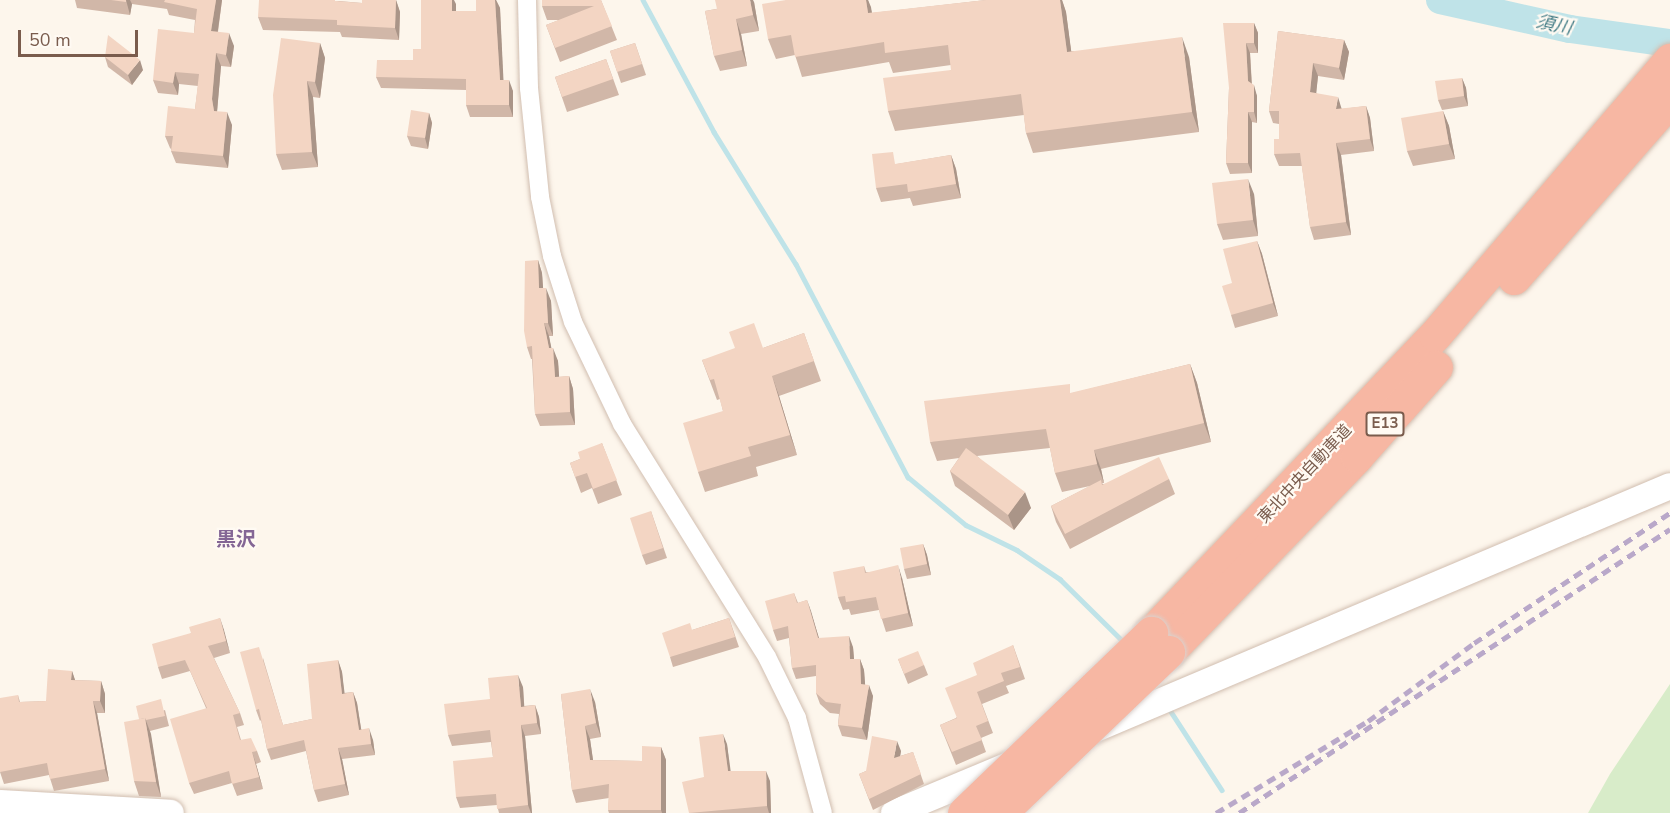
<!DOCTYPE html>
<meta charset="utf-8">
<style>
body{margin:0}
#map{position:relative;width:1670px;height:813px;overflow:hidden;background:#fdf6ec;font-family:"Nunito Sans","Noto Sans JP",sans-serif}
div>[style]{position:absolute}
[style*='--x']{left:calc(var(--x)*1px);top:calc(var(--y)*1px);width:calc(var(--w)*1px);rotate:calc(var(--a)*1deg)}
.green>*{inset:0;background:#d8ecc9}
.stream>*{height:4.5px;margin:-2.25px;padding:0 2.25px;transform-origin:2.25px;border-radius:2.25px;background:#bfe3e8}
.river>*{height:28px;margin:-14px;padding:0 14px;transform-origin:14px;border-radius:14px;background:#bfe3e8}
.roads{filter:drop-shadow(0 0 2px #d1beb0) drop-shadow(0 0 2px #d1beb0)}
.street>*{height:18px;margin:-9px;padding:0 9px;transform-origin:9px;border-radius:9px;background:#fff}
.secondary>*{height:26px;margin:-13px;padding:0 13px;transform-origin:13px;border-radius:13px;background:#fff}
.highway>*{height:33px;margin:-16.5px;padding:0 16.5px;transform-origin:16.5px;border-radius:16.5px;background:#f7b7a3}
.rail>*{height:4.5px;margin-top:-2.25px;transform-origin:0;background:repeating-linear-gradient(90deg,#b9a8c9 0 9px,transparent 0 15px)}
.bridges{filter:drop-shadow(0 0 2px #dad1cd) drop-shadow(0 0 2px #dad1cd)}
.highway-bridge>*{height:33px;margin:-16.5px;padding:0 16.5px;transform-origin:16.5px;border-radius:16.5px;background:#f7b7a3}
.wall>*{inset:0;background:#d1b7a8}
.shaded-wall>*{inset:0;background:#aa9588}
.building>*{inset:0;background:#f3d5c3}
span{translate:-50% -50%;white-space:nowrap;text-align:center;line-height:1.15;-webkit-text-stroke:4.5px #fffaf3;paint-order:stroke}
.shield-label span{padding:2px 4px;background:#fffaf3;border:2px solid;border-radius:4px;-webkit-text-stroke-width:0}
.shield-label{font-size:15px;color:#7a5c4d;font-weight:700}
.street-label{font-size:16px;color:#7a5c4d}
.water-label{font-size:18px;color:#437c86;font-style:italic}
.quarter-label{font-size:20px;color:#846695;font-weight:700}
.scale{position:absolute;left:18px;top:30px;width:120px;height:27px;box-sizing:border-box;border:3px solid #7a5c4d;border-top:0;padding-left:8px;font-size:18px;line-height:21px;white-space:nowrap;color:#7a5c4d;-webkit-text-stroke:4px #fffaf3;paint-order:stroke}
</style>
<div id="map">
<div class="green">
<i style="clip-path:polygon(1670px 684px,1670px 813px,1588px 813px,1610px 774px)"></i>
</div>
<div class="stream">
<i style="--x:643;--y:0;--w:150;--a:61.7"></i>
<i style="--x:714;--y:132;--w:155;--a:58.2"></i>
<i style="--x:796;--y:264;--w:241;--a:62.3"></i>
<i style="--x:908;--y:477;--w:75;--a:39.6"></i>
<i style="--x:966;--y:525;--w:57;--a:26.1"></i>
<i style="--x:1017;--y:550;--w:52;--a:34"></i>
<i style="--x:1060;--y:579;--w:91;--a:44.6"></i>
<i style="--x:1168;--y:707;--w:99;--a:57"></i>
</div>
<div class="river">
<i style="--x:1440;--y:0;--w:133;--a:12.6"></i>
<i style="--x:1570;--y:29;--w:101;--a:8"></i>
</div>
<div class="roads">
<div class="street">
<i style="--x:527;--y:0;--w:88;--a:88.7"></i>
<i style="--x:529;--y:88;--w:110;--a:84.2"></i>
<i style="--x:540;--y:197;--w:60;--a:78.5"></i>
<i style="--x:552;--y:256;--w:69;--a:72.3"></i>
<i style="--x:573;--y:322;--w:113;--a:64.3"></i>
<i style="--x:622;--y:424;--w:274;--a:58.1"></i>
<i style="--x:767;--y:657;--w:68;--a:63.8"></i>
<i style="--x:797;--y:718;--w:98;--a:74.7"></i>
</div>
<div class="secondary">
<i style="--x:1093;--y:730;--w:626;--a:-22.92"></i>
<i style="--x:0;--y:803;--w:171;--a:3.3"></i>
<i style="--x:894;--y:813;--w:122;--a:-22.6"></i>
</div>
<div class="highway">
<i style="--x:1514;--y:278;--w:237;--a:-48.8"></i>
<i style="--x:1151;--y:633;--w:412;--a:-46.4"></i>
<i style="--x:1435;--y:335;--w:362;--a:-49.5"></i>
<i style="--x:1168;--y:652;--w:272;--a:-46"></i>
<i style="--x:1357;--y:456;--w:119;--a:-48.4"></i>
</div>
</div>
<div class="rail">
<i style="--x:1216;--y:813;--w:178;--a:-31.2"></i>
<i style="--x:1368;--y:721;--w:132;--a:-36.3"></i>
<i style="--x:1474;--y:643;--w:235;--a:-33.6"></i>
<i style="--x:1239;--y:813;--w:516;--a:-33.38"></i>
</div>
<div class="bridges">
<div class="highway-bridge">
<i style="--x:964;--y:813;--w:260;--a:-43.9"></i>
<i style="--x:1000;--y:813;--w:233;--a:-43.8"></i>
</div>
</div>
<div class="wall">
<i style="clip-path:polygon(75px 0,222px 0,218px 32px,234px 46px,231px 67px,221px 66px,217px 112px,232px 125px,228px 168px,176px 163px,171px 151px,171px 149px,170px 148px,165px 136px,195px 109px,198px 86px,179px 84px,178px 95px,158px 93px,153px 80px,194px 33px,195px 20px,169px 15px,167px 9px,132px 4px,130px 15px,77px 8px)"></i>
<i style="clip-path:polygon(396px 0,400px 12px,399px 40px,342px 37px,340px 32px,263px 30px,258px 17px,339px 1px,362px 3px)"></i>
<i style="clip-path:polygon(476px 0,496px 0,500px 8px,503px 80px,513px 91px,513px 117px,470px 117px,466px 105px,466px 90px,381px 88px,376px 77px,413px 60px,421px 49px,456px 4px,456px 11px,476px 11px)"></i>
<i style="clip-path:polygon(601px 0,617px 40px,560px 62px,546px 25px,559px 20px,547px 20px,542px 6px)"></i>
<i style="clip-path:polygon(786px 0,868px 0,872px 13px,986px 0,1062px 0,1066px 12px,1071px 51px,1189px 57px,1199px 132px,1033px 153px,1026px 133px,1024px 115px,895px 131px,888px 111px,951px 70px,951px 65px,893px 73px,889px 62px,802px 77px,795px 55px,776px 59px,768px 39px)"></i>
<i style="clip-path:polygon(754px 2px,759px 31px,741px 34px,747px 66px,720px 71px,714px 56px,705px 11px)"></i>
<i style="clip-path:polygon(1254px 23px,1258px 33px,1258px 53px,1250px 53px,1252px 84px,1257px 96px,1257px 123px,1252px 122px,1252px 173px,1230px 174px,1226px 163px,1229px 88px)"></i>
<i style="clip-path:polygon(1278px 31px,1344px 40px,1349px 52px,1344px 80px,1318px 76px,1316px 93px,1342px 109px,1366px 106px,1370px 118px,1374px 151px,1341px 155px,1351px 235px,1314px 240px,1310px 227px,1302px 166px,1279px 166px,1274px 154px,1279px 139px,1279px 124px,1273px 123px,1269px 111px)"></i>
<i style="clip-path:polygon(320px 43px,325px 58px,320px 98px,313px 97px,318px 167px,282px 170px,276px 154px)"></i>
<i style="clip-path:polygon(635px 43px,646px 75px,621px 83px,610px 51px)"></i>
<i style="clip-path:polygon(105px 57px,143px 70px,132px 85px,108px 67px)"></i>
<i style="clip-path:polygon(606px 59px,619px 95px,567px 112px,555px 77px)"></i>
<i style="clip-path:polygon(1462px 78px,1466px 88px,1468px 106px,1442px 110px,1438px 100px)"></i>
<i style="clip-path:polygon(1443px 111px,1449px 126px,1455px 159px,1413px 166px,1407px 151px)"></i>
<i style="clip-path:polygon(429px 113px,432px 123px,428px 149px,411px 146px,407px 136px)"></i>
<i style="clip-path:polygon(951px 155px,956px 169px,961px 198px,913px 206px,910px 198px,881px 202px,876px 188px,897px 164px)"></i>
<i style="clip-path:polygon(1254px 194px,1258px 236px,1223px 240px,1217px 224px)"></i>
<i style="clip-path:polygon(1257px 241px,1262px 254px,1278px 316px,1235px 328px,1231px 315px,1232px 283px)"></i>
<i style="clip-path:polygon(538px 260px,542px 273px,543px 288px,551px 301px,553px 336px,549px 336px,551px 348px,558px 361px,559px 377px,569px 376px,573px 389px,575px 425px,540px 426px,535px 414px,532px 359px,531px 359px,527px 347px)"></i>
<i style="clip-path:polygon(804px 333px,821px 381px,779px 396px,797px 455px,756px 467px,758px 476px,705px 492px,698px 472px,723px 411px,720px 399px,717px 400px,702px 360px,763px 348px)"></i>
<i style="clip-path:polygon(1190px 364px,1197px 383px,1211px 442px,1101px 469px,1104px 483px,1102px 483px,1103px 484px,1169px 479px,1175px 494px,1070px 549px,1056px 522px,1051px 506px,1090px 486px,1062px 492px,1055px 473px,1050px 448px,977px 456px,1031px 508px,1014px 530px,955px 486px,950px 471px,959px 458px,937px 461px,930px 442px,1073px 393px)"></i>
<i style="clip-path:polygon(602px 443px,622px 495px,598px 504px,592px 488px,581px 493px,570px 463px,580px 459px)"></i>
<i style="clip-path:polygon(651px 511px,667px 558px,646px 565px,642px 555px)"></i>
<i style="clip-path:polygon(923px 544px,927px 555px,931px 575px,907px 579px,904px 569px)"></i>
<i style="clip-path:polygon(864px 566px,866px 572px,902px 578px,913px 626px,886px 632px,879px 610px,851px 615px,849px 609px,843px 610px,838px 597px)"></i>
<i style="clip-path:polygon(794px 593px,798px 603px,807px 600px,819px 638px,853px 647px,854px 659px,860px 659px,864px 670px,865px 685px,873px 696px,867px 740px,842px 736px,838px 725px,839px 714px,830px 713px,820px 704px,816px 693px,816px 676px,796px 679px,792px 668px,789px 638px,777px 641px,773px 630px)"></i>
<i style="clip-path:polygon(220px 618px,230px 653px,214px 658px,240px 713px,244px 725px,237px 727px,241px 740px,257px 751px,261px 762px,256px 764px,263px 789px,237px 796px,232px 783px,194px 794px,189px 783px,206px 708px,190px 671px,162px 679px,158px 667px,191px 633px)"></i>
<i style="clip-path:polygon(729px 618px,739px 647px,673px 667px,670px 657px,692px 630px)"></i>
<i style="clip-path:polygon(1013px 645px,1025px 679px,1006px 686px,1009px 693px,982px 704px,993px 733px,981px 738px,986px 752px,956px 765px,940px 725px,956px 718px)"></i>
<i style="clip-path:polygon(263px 658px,283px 725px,312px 719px,338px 660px,342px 672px,344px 693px,353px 692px,357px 703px,361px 729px,373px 740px,375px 755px,342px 759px,349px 795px,318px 802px,314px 790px,306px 751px,271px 760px,267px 749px,261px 720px,260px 721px,256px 710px)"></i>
<i style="clip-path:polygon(898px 659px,924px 665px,928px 675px,908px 684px)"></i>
<i style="clip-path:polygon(72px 671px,75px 680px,101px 681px,105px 694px,105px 713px,97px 713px,109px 781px,54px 791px,49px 775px,4px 784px,0 772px,18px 695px,20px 702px,46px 701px)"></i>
<i style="clip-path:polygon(523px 687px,524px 706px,535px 705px,539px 717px,541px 734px,525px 736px,532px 813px,499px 813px,497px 805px,460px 808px,456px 797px,493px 757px,491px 742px,452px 746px,448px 735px,490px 699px)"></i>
<i style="clip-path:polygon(561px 694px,595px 702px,601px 737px,590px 739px,593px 760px,642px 761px,661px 747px,666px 760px,666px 813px,609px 813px,608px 810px,609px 798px,576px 803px,572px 790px)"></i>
<i style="clip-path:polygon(165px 710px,169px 726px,150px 731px,161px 797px,139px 796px,134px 781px,139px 719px)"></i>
<i style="clip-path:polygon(727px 744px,730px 771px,770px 781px,771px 813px,689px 813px,704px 777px)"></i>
<i style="clip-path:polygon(901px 751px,900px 756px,913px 752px,924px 784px,873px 810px,859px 774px,866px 771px)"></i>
</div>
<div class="shaded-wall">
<i style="clip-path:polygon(126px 0,130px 0,132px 4px,130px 15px)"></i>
<i style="clip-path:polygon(216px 0,222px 0,216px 44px,211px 31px)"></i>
<i style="clip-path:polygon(396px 0,400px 12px,399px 40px,395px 28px)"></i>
<i style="clip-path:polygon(452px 0,454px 0,456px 4px,456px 22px,452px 11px)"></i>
<i style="clip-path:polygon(495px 0,496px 0,500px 8px,504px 91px,500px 80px)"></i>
<i style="clip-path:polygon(750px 0,753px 0,754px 2px,759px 31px,753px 15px)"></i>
<i style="clip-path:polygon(866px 0,868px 0,871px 7px,875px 33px,868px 13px)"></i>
<i style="clip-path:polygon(1060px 0,1062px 0,1066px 12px,1074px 72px,1067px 52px)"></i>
<i style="clip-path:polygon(736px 19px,741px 34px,747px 66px,742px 50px)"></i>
<i style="clip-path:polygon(1254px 23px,1258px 33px,1258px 53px,1254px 43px)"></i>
<i style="clip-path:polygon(229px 33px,234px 46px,231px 67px,226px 55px)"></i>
<i style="clip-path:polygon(1182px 37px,1189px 57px,1199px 132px,1192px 112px)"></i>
<i style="clip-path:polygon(1344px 40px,1349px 52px,1344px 80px,1339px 68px)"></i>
<i style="clip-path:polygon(320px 43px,325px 58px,320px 98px,315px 82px)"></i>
<i style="clip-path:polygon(1246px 43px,1250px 53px,1252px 92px,1248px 81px)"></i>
<i style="clip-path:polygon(216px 53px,221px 66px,217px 112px,214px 111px,212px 99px)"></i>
<i style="clip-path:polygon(140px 60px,143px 70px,132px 85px,128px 75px)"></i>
<i style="clip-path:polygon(1313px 63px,1318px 76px,1315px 105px,1310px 92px)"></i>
<i style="clip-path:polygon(175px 72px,179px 84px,178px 95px,173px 83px)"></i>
<i style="clip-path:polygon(1462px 78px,1466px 88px,1468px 106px,1464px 96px)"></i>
<i style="clip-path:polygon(509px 80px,513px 91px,513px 117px,509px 105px)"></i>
<i style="clip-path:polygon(307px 81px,313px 97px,318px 167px,312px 152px)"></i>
<i style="clip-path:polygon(1254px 85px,1257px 96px,1257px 123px,1254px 112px)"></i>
<i style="clip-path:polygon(1338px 97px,1342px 110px,1336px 109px)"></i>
<i style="clip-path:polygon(1366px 106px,1370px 118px,1374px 151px,1370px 139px)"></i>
<i style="clip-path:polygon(1443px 111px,1449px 126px,1455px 159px,1449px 144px)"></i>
<i style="clip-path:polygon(227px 112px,232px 125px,228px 168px,223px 156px)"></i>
<i style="clip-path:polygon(1248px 112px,1252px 122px,1252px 173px,1248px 163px)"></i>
<i style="clip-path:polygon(429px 113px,432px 123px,428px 149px,425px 138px)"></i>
<i style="clip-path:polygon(1336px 143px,1341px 155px,1351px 235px,1346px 222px)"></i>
<i style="clip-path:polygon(951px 155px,956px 169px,961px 198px,956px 184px)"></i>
<i style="clip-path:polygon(1248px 179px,1254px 194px,1258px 236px,1253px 220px)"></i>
<i style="clip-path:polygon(1257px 241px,1262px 254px,1278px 316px,1273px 303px)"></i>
<i style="clip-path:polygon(538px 260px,542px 273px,544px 301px,539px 288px)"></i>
<i style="clip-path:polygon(546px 288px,551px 301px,553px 336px,548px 323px)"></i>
<i style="clip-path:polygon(544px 323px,549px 336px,554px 361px,549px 348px)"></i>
<i style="clip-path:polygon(553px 348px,558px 361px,560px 390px,555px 377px)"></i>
<i style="clip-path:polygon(1190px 364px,1197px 383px,1211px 442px,1204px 423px)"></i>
<i style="clip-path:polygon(569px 376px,573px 389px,575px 425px,570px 412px)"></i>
<i style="clip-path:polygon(772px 376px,779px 396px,797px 455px,790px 435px)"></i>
<i style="clip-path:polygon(1094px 450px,1101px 469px,1104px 483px,1097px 464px)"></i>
<i style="clip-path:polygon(1025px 492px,1031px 508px,1014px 530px,1008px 515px)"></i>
<i style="clip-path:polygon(923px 544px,927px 555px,931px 575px,927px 564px)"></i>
<i style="clip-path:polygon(898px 565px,902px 578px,913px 626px,908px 613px)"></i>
<i style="clip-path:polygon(807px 600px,811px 611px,822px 649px,818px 638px)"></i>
<i style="clip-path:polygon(220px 618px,224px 630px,230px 653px,226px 641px)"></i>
<i style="clip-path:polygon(849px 636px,853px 647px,855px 671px,850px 659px)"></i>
<i style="clip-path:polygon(860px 659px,864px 670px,866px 696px,861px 684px)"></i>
<i style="clip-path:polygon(338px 660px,342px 672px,346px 705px,342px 694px)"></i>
<i style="clip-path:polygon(72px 671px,76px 683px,71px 680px)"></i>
<i style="clip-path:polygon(518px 675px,523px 687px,525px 718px,521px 707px)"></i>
<i style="clip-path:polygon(101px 681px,105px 694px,105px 713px,100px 701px)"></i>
<i style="clip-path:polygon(869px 685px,873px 696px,867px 740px,862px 728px)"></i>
<i style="clip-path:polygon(590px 689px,595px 702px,601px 737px,596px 723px)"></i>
<i style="clip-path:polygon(353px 692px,357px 703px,363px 741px,359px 730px)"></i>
<i style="clip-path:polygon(93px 701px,97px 713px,109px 781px,105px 769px)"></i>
<i style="clip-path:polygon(535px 705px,539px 717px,541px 734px,537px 723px)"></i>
<i style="clip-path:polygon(145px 718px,151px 734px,161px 797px,156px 782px)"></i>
<i style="clip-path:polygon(521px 725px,525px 736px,532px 813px,531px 813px,528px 805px)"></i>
<i style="clip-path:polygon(585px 726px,590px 739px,595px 774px,590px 760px)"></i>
<i style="clip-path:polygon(369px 728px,373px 740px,375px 755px,371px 744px)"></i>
<i style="clip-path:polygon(723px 734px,727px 744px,732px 781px,728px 771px)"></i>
<i style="clip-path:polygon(897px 741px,901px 751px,898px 768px,894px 758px)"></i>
<i style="clip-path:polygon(661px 747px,666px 760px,666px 813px,662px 813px,661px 810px)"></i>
<i style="clip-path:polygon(338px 748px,342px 759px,349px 795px,345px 784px)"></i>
<i style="clip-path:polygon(252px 752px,256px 764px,263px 789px,259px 777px)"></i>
<i style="clip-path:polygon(766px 771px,770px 781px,771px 813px,769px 813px,767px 806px)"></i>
</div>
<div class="building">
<i style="clip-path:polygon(111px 0,126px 0,126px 2px)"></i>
<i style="clip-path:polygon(165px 0,216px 0,211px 31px,229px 33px,226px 55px,216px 53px,212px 99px,214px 111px,227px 112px,223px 156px,171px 151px,173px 136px,165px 136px,168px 106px,195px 109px,199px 74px,175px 72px,173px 83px,153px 80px,158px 29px,194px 33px,197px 9px,164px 2px)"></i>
<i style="clip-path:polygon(259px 0,335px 0,335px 1px,362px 3px,362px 0,396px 0,395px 28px,337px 25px,337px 20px,258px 17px)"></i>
<i style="clip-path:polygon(421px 0,452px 0,452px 11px,476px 11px,476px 0,495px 0,500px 80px,509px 80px,509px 105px,466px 105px,466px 79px,376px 77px,377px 60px,413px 60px,413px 49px,421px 49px)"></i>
<i style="clip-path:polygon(542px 0,601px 0,612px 26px,555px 48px,546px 25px,594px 6px,542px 6px)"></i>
<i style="clip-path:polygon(715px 0,750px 0,753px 15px,736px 19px,742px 50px,714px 56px,705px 11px,717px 9px)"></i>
<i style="clip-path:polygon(786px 0,866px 0,868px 13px,986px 0,1060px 0,1067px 52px,1182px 37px,1192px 112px,1026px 133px,1021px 94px,888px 111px,883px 78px,951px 70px,948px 45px,885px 53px,884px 42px,795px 57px,791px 35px,768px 39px,762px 4px)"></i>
<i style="clip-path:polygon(1223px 23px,1254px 23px,1254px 43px,1246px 43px,1248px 81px,1254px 85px,1254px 112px,1248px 112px,1248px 163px,1226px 163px,1229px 88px)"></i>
<i style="clip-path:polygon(1278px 31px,1344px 40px,1339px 68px,1313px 63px,1310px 92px,1338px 97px,1336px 109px,1366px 106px,1370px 139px,1336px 143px,1346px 222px,1310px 227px,1300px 153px,1274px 154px,1274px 139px,1279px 139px,1279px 111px,1269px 111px)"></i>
<i style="clip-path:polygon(108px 35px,140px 60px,128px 75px,105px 57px)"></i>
<i style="clip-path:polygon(281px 38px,320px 43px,315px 82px,307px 81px,312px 152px,276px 154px,273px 95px)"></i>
<i style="clip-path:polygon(635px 43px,642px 64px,617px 72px,610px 51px)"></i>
<i style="clip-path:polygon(606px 59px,613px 79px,562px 97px,555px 77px)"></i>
<i style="clip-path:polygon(1462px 78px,1464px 96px,1438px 100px,1435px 81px)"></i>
<i style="clip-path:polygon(411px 110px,429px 113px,425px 138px,407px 136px)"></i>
<i style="clip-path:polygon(1443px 111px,1449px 144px,1407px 151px,1401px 118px)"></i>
<i style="clip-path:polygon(893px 152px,895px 164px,951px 155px,956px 184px,908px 192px,907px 184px,876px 188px,872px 154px)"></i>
<i style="clip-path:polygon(1248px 179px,1253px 220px,1217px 224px,1212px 183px)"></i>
<i style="clip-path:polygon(1257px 241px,1273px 303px,1231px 315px,1222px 286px,1232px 283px,1223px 249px)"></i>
<i style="clip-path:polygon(538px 260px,539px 288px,546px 288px,548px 323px,544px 323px,549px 348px,553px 348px,555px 377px,569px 376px,570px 412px,535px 414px,532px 346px,527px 347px,524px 331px,525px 261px)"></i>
<i style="clip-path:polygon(754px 323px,763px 348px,804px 333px,814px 361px,772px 376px,790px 435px,748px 447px,751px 456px,698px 472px,683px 423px,723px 411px,714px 379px,710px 380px,702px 360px,735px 348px,729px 332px)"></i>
<i style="clip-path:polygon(1190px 364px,1204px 423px,1094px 450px,1097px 464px,1055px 473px,1046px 429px,930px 442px,924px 401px,1070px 384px,1070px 393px)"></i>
<i style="clip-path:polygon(602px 443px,617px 480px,593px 489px,587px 473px,575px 477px,570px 463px,580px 459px,578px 452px)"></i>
<i style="clip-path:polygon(966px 448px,1025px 492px,1008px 515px,950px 471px)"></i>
<i style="clip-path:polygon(1159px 457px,1169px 479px,1065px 534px,1051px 506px,1101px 480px,1102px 485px)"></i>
<i style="clip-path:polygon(651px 511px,663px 548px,642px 555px,630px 518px)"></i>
<i style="clip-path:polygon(923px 544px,927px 564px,904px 569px,900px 548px)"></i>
<i style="clip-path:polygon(898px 565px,908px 613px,881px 619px,876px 597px,846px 602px,845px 596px,838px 597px,833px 572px,864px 566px,865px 573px)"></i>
<i style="clip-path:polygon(794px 593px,797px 603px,807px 600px,818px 638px,849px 636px,850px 659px,860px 659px,861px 684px,869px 685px,862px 728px,838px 725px,841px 704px,826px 702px,816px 693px,816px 665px,792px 668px,788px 626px,773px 630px,765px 601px)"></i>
<i style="clip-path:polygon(220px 618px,226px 641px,208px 646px,240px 713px,233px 715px,240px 740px,251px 738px,257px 751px,252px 752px,259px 777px,232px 784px,229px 771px,189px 783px,170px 719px,207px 708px,185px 660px,158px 667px,152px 644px,191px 633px,189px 627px)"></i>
<i style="clip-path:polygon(729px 618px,735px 637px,670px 657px,662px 633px,690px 623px,692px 630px)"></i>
<i style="clip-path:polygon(1013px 645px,1020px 667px,1001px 673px,1004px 681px,977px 692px,988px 721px,976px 726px,982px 740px,952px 752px,940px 725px,957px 718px,945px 688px,977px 675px,973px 663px)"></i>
<i style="clip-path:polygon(259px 647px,283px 725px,312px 719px,307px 664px,338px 660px,342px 694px,353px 692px,359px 730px,369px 728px,371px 744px,338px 748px,345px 784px,314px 790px,304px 740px,267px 749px,259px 709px,256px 710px,240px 652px)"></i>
<i style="clip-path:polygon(918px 651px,924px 665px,904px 674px,898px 659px)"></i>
<i style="clip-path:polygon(48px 669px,72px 671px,71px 680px,101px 681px,100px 701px,93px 701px,105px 769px,50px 779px,47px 763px,0 772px,0 698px,18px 695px,19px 702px,46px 701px)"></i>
<i style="clip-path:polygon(518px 675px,521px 707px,535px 705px,537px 723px,521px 725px,528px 805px,497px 809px,496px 794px,456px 797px,453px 761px,493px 757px,490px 730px,448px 735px,444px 704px,490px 699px,488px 678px)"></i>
<i style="clip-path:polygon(590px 689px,596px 723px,585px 726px,590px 760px,642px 761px,642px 746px,661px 747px,661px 810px,608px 810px,609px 784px,572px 790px,561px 694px)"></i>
<i style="clip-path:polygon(161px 699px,165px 716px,146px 720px,145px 718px,139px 719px,136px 706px)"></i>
<i style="clip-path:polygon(145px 718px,156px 782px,134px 781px,124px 722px)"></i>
<i style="clip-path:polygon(723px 734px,728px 771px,766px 771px,767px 806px,689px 813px,682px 782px,704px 777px,699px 737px)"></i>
<i style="clip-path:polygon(872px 736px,897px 741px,894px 758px,913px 752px,921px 774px,869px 799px,859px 774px,866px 771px)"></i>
</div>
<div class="shield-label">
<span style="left:1385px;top:424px">E13</span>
</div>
<div class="street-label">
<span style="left:1305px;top:474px;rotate:-47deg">東北中央自動車道</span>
</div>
<div class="water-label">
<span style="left:1554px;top:25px;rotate:12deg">須川</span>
</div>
<div class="quarter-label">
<span style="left:236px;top:539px">黒沢</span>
</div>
<div class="scale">50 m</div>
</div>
